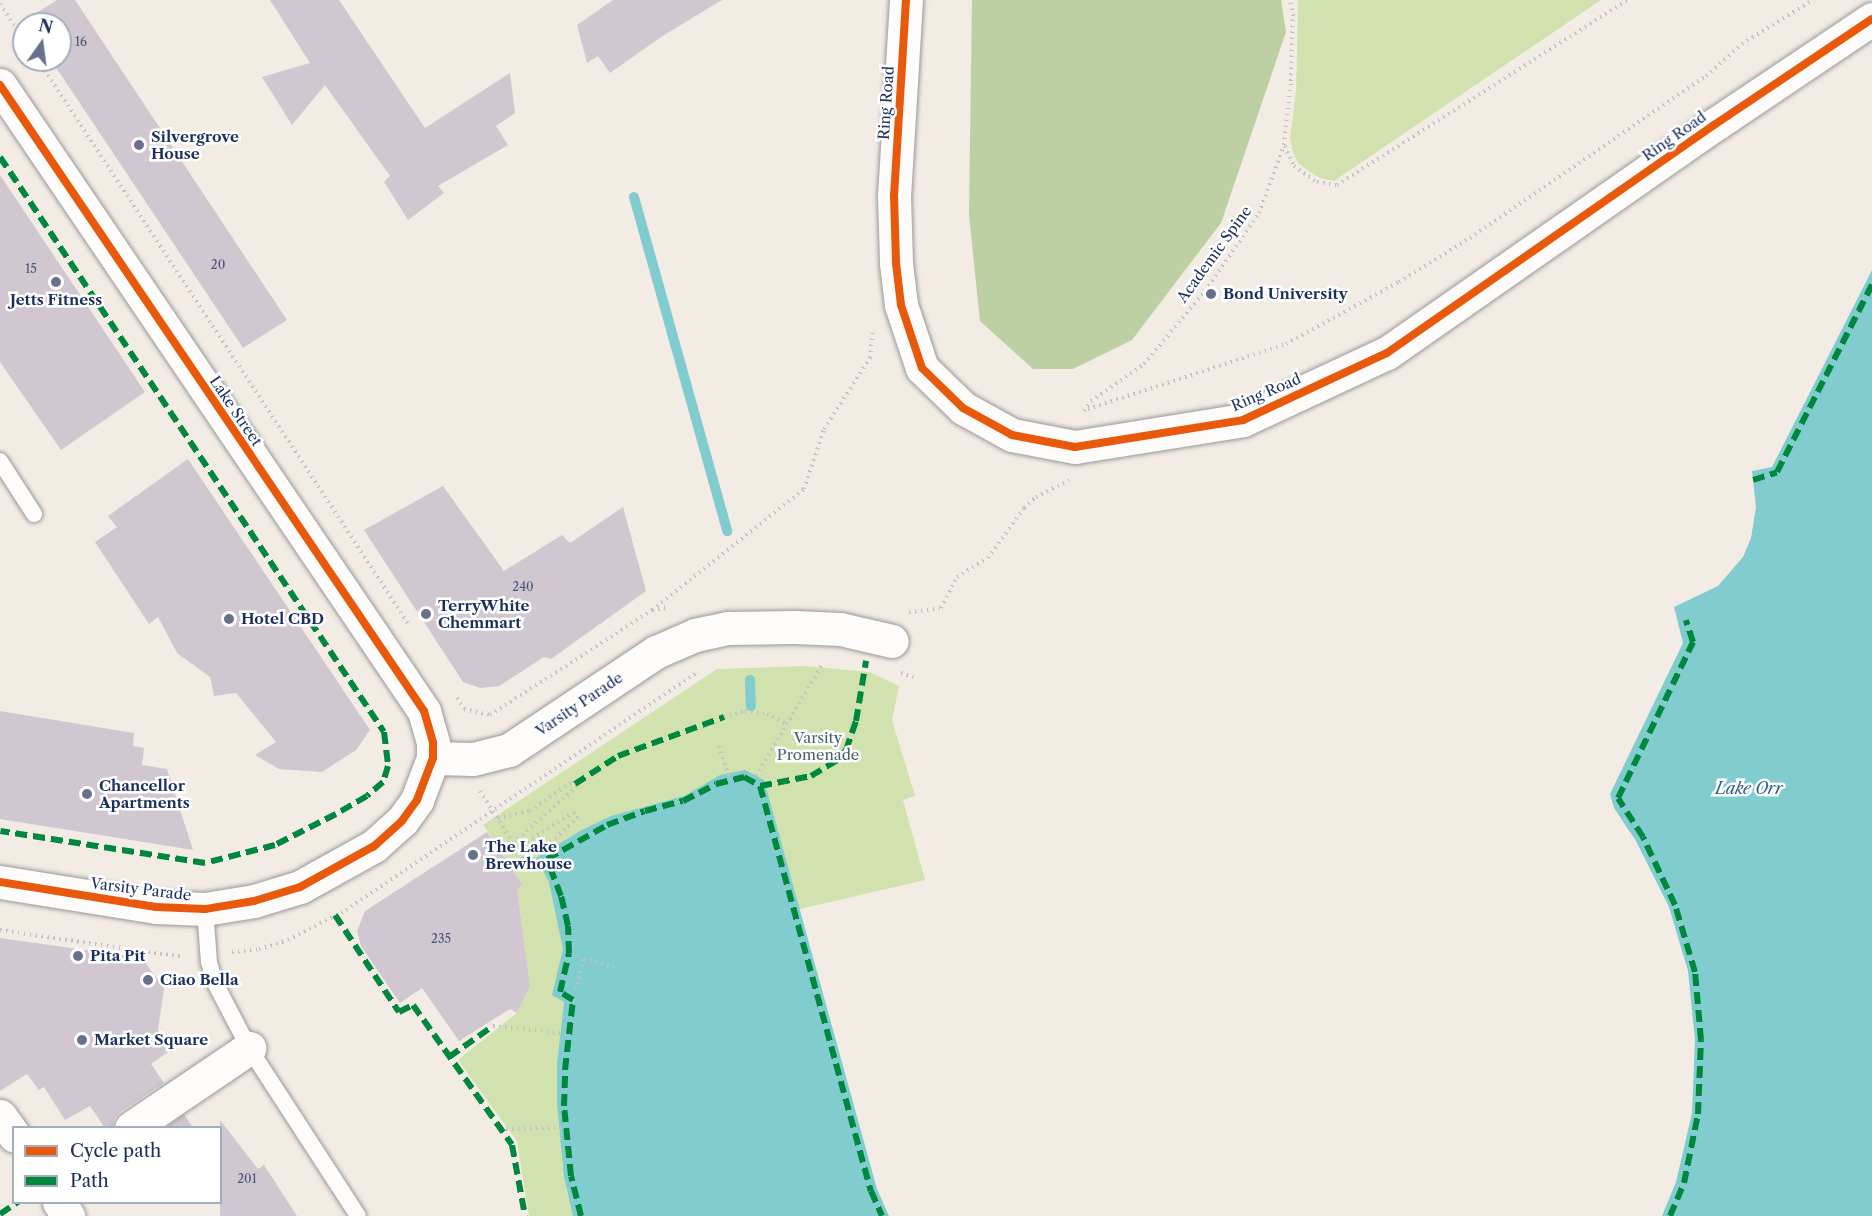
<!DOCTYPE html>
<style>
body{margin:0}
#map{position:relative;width:1872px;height:1216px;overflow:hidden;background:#f3ece4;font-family:"Libre Caslon Text",serif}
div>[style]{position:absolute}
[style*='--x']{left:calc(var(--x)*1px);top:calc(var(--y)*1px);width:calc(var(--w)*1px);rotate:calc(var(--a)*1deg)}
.green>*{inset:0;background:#d1e2ae}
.forest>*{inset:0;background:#bdd0a4}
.water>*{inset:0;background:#81ccce}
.stream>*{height:10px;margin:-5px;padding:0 5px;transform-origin:5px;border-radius:5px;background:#81ccce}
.building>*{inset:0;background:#d1c7d1}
.path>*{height:4px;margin-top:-2px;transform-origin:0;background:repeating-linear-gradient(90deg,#c1c2c5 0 1.5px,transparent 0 6px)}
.roads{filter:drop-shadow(0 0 2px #98989b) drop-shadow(0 0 2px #98989b)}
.service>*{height:16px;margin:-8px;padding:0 8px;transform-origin:8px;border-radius:8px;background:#fdfcfb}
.minor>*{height:33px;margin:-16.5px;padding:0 16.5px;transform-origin:16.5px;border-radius:16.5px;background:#fdfcfb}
.tertiary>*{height:33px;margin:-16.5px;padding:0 16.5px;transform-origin:16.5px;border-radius:16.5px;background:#fdfcfb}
.quiet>*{height:6px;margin-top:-3px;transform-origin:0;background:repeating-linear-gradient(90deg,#00873e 0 12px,transparent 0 18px)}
.cycleway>*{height:8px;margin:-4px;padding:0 4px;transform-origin:4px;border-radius:4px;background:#e8590c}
.dots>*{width:16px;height:16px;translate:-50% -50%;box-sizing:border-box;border:3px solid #fff;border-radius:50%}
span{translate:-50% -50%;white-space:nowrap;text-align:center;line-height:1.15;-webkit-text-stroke:5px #fff;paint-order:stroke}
.number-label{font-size:12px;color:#48557b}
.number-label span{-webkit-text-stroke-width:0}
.street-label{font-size:15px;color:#1b2f5e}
.poi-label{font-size:15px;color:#1b2f5e;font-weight:700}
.left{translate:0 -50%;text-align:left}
.park-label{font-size:15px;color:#496268}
.water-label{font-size:16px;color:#2e6182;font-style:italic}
.legend{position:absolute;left:12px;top:1126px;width:210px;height:78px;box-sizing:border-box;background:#fff;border:2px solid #a4acbf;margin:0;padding:8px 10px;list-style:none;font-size:18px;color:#1b2f5e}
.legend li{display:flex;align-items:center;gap:12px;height:30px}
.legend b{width:30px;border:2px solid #a4acbf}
.north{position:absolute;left:12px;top:12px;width:60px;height:60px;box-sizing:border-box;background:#fff;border:2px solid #a4acbf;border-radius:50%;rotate:14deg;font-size:16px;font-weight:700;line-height:24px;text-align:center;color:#1b2f5e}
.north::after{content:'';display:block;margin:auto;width:21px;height:27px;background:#67718d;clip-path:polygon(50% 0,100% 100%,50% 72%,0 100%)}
</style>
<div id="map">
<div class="green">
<i style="clip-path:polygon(1298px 0,1601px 0,1334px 181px,1320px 178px,1310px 172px,1298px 163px,1293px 152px,1290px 139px,1296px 91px)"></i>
<i style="clip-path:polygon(804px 666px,869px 672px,899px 686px,892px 720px,915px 796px,903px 800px,925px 880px,787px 912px,587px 1216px,529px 1216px,517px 1141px,458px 1060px,517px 1013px,530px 986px,517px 889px,523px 885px,483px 825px,717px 669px)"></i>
</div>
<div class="forest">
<i style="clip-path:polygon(972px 0,1281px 0,1286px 32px,1221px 223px,1132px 340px,1073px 369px,1033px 369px,980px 321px,969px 215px)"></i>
</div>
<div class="water">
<i style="clip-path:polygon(1872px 270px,1872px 1216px,1662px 1216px,1676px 1182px,1692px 1113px,1695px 1040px,1688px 971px,1669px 907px,1636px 841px,1614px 808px,1610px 794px,1683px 643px,1674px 607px,1718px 586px,1743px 557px,1751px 538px,1756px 507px,1752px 471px,1772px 467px)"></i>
<i style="clip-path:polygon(745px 770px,764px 780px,877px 1189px,889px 1216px,573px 1216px,564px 1177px,557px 1103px,557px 1064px,564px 1002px,552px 995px,563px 949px,549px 882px,536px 858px,580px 831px,611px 816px,684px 796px,720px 775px)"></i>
</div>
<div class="stream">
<i style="--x:634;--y:197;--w:347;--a:74.4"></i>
<i style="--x:750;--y:680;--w:26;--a:88"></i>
</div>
<div class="building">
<i style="clip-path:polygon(57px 0,75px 0,287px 320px,243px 348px,51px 60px,60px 60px,60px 24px,27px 24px,25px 20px)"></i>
<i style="clip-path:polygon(270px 0,339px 0,425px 128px,510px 73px,515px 113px,496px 126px,508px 145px,438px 186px,444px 193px,408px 220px,384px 182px,390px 176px,325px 85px,292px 125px,262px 77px,310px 63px)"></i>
<i style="clip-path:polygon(613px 0,722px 0,661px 37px,610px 73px,598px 56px,587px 63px,577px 25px)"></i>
<i style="clip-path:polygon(0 175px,145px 392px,61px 450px,0 362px)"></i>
<i style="clip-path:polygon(188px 459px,370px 730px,356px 750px,322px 772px,279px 769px,255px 755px,276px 742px,236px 693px,214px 696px,210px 677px,177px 653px,158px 617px,149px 624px,95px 542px,117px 527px,108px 516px)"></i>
<i style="clip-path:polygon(443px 486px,504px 571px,562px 535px,570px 543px,623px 507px,646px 591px,551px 659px,544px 657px,499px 686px,480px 688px,463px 682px,364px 530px)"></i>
<i style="clip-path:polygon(0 711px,134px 733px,133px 746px,144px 748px,142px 765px,167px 769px,193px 850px,0 819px)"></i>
<i style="clip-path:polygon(487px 832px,523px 885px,517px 889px,530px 986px,517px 1013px,510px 1009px,459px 1041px,422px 988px,400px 1003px,361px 946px,357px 931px,365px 911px)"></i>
<i style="clip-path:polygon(0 938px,142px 958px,164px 988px,158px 1030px,171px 1050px,151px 1064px,164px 1083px,120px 1112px,114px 1119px,113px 1128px,105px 1128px,90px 1106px,65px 1120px,44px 1087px,39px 1090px,27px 1074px,0 1091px)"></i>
<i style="clip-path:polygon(184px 1114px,193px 1128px,165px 1128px)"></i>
<i style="clip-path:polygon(220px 1120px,258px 1169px,264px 1165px,297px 1216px,220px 1216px)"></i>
</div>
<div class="path">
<i style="--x:0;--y:4;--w:43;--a:56.3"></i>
<i style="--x:38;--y:60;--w:677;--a:56.69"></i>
<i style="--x:1285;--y:146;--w:22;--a:66"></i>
<i style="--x:1294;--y:166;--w:28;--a:35"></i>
<i style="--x:1317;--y:182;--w:20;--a:9"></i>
<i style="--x:1337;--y:185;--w:344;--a:-32.5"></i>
<i style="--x:1088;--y:409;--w:208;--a:-18.2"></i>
<i style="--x:1286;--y:344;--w:129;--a:-28.8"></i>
<i style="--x:1399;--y:282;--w:84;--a:-31.8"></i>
<i style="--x:1470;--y:238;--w:286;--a:-34.5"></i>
<i style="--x:1706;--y:76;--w:48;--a:-41.6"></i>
<i style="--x:1742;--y:44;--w:84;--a:-31.8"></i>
<i style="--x:1084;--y:411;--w:12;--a:-55"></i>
<i style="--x:1091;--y:401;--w:65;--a:-34.9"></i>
<i style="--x:1144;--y:364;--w:95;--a:-50.1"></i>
<i style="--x:1205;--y:291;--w:95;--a:-55.3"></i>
<i style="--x:1259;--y:213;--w:72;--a:-69.8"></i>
<i style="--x:1284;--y:145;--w:64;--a:-83.8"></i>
<i style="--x:1291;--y:81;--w:65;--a:-88.2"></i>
<i style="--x:1293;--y:16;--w:16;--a:-101"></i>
<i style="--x:652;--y:610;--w:194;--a:-38.5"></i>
<i style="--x:804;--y:489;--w:63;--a:-71.6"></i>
<i style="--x:824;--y:429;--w:85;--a:-57.1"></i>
<i style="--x:870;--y:358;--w:29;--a:-84"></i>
<i style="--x:909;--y:612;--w:32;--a:-7"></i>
<i style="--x:941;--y:608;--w:35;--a:-63"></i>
<i style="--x:957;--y:577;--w:36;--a:-32"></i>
<i style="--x:988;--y:558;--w:62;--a:-54.2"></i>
<i style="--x:1024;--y:508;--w:16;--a:-43"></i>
<i style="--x:1036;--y:497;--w:37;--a:-27"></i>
<i style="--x:901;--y:673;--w:13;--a:18"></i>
<i style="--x:457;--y:698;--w:13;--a:58"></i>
<i style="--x:464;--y:709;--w:27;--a:13"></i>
<i style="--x:490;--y:715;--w:193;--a:-32.9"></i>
<i style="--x:652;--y:610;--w:17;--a:-10"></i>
<i style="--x:724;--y:717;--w:22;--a:-16"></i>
<i style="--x:745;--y:711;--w:22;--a:8"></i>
<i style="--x:767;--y:714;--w:22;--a:27"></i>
<i style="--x:719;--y:746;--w:36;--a:72"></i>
<i style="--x:753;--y:781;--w:137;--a:-59.3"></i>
<i style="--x:480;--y:791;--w:93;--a:57.7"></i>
<i style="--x:530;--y:870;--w:20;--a:-33"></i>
<i style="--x:498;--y:818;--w:33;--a:-12"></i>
<i style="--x:530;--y:811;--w:52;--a:-34.9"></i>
<i style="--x:573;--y:781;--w:6;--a:51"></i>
<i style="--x:577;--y:786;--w:86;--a:138.3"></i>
<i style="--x:517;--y:848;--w:67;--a:-32.3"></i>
<i style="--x:574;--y:812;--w:6;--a:51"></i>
<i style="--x:578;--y:817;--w:70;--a:136.7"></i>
<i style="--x:0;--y:930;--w:185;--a:8.4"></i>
<i style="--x:232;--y:952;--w:27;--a:-6"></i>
<i style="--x:259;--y:949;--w:30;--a:-17"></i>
<i style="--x:288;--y:940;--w:65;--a:-27.3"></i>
<i style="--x:346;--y:910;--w:423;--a:-34.1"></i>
<i style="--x:576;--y:990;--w:32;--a:-76"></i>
<i style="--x:584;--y:959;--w:31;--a:15"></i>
<i style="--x:493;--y:1026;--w:76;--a:6"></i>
<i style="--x:500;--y:1129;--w:65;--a:-1.8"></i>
<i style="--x:577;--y:1216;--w:3;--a:-18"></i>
</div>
<div class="roads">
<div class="service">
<i style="--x:0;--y:461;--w:63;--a:57.3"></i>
<i style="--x:205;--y:909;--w:53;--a:85.7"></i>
<i style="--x:209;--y:962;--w:20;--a:75"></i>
<i style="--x:214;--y:981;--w:76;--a:62.4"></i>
<i style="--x:249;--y:1048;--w:200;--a:57"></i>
</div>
<div class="minor">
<i style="--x:906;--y:0;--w:195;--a:93.5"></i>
<i style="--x:894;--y:195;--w:68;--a:88.3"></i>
<i style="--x:896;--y:263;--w:42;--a:83.2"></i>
<i style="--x:901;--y:305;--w:66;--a:71.6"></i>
<i style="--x:922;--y:368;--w:57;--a:44.3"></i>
<i style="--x:963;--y:408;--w:56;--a:28.9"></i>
<i style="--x:1012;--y:435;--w:64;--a:10.8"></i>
<i style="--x:1075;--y:447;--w:170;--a:-9.1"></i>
<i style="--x:1243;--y:420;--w:159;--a:-25"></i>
<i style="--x:1387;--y:353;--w:399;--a:-34.9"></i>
<i style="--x:1714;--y:125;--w:190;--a:-33.9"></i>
<i style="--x:0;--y:85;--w:756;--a:55.89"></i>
<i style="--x:424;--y:711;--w:33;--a:74"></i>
<i style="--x:433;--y:743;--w:15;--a:90"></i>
<i style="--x:433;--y:758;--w:40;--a:1.4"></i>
<i style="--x:473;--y:759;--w:37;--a:-14"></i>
<i style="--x:509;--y:750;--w:177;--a:-33.7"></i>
<i style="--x:656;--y:652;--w:43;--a:-23.6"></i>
<i style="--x:695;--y:635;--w:35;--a:-12"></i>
<i style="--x:729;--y:628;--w:66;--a:-0.9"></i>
<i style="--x:795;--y:627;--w:45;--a:2.5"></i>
<i style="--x:840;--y:629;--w:53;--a:13"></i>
<i style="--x:0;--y:1116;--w:24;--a:54"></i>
<i style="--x:131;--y:1128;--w:143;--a:-34.1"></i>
<i style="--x:59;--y:1202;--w:17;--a:57"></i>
</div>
<div class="tertiary">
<i style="--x:0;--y:882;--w:158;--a:9.1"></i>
<i style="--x:156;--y:907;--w:49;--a:2.3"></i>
<i style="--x:205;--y:909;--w:50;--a:-9.3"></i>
<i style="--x:254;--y:901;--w:48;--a:-16.9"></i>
<i style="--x:300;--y:887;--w:85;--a:-29"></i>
<i style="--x:374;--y:846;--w:38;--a:-42"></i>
<i style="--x:402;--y:821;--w:26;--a:-54"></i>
<i style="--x:417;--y:800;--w:45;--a:-69.1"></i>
</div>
</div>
<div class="quiet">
<i style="--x:0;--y:157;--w:691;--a:56.26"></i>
<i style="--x:384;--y:732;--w:34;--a:83"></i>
<i style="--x:388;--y:766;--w:17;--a:107"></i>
<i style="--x:383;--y:782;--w:21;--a:139"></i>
<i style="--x:367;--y:796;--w:36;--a:150"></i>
<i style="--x:336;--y:814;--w:68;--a:153.1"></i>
<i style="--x:275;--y:845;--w:72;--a:165.6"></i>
<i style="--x:205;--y:863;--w:207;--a:-171.1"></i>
<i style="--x:1753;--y:480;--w:25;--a:-18"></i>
<i style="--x:1777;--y:472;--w:210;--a:-63.1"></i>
<i style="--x:575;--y:784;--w:51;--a:-33.1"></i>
<i style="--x:618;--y:756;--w:113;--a:-20.2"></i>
<i style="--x:760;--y:786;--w:52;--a:-11.1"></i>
<i style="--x:811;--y:776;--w:31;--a:-31"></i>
<i style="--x:838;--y:760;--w:13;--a:-51"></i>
<i style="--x:846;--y:750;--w:31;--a:-71"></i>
<i style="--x:856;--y:721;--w:61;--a:-80.5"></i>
<i style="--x:335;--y:915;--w:116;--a:56.6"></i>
<i style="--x:399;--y:1012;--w:16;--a:-27"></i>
<i style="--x:413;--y:1005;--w:171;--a:54.7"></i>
<i style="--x:512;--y:1145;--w:72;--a:79.6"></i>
<i style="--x:449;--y:1057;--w:54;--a:-35.2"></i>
<i style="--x:0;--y:1214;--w:22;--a:-34"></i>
<i style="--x:581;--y:1216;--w:41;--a:-104"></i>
<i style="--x:571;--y:1176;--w:70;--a:-95.7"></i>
<i style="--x:564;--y:1106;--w:36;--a:-88"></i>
<i style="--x:565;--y:1070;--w:70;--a:-83.5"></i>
<i style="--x:573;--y:1000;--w:15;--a:-148"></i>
<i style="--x:560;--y:992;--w:40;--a:-77"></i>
<i style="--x:569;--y:953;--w:27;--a:-92"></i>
<i style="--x:568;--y:926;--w:31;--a:-103"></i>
<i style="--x:561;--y:896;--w:40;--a:-111"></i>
<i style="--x:547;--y:859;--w:69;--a:-29.5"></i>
<i style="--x:607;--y:825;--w:40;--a:-20.2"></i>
<i style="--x:645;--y:811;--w:39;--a:-15"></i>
<i style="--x:683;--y:801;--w:37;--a:-27"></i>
<i style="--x:716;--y:784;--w:29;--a:-14"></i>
<i style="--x:744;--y:777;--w:18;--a:29"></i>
<i style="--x:760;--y:786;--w:420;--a:74.7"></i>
<i style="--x:871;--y:1191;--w:27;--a:66"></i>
<i style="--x:1670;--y:1216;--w:36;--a:-67"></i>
<i style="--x:1684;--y:1183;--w:70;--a:-78.5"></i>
<i style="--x:1698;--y:1114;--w:74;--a:-87.7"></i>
<i style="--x:1701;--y:1040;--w:68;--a:-95"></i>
<i style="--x:1695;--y:972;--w:70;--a:-106.6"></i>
<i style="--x:1675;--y:905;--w:75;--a:-115.2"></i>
<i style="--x:1643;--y:837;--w:46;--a:-122.7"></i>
<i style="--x:1618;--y:798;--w:173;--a:-64.3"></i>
<i style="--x:1693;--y:642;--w:23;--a:-108"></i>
</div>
<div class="cycleway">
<i style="--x:906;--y:0;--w:195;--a:93.5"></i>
<i style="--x:894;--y:195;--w:68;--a:88.3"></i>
<i style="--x:896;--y:263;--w:42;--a:83.2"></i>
<i style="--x:901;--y:305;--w:66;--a:71.6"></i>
<i style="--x:922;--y:368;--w:57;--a:44.3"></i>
<i style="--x:963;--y:408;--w:56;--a:28.9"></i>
<i style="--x:1012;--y:435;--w:64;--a:10.8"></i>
<i style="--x:1075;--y:447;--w:170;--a:-9.1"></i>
<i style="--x:1243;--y:420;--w:159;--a:-25"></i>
<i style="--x:1387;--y:353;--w:399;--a:-34.9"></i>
<i style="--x:1714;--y:125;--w:190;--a:-33.9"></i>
<i style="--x:0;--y:85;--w:756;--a:55.89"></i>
<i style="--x:424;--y:711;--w:33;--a:74"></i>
<i style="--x:433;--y:743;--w:15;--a:90"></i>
<i style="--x:433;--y:758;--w:45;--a:110.9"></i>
<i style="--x:417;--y:800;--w:26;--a:126"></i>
<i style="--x:402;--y:821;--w:38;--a:138"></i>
<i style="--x:374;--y:846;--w:85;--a:151"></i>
<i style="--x:300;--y:887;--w:48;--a:163.1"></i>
<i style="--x:254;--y:901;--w:50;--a:170.7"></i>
<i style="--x:205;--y:909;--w:49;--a:-177.7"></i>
<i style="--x:156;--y:907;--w:158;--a:-170.9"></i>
</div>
<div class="dots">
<i style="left:139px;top:145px;background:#67718d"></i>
<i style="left:56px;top:282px;background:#67718d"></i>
<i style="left:1211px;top:294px;background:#67718d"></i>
<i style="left:426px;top:614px;background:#67718d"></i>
<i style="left:229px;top:619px;background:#67718d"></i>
<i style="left:87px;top:794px;background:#67718d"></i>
<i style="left:473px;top:855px;background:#67718d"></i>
<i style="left:78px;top:956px;background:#67718d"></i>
<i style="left:148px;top:980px;background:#67718d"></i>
<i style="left:82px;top:1040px;background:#67718d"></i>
</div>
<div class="number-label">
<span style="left:81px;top:42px">16</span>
<span style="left:218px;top:265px">20</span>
<span style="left:31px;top:269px">15</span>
<span style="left:523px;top:587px">240</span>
<span style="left:441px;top:939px">235</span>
<span style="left:247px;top:1179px">201</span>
</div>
<div class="street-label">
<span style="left:886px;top:103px;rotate:-86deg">Ring Road</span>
<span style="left:1674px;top:136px;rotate:-35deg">Ring Road</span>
<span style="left:1214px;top:254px;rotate:-54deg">Academic Spine</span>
<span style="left:1266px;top:392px;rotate:-23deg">Ring Road</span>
<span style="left:236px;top:411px;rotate:56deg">Lake Street</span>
<span style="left:579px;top:704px;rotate:-34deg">Varsity Parade</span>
<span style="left:141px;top:889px;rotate:7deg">Varsity Parade</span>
</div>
<div class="poi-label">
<span class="left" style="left:151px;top:145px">Silvergrove<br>House</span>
<span class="left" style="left:1223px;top:294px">Bond University</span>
<span style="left:56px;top:300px">Jetts Fitness</span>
<span class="left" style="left:438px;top:614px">TerryWhite<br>Chemmart</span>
<span class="left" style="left:241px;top:619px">Hotel CBD</span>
<span class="left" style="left:99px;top:794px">Chancellor<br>Apartments</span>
<span class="left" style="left:485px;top:855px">The Lake<br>Brewhouse</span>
<span class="left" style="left:90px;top:956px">Pita Pit</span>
<span class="left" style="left:160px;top:980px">Ciao Bella</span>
<span class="left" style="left:94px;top:1040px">Market Square</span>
</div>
<div class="park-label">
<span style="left:818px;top:746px">Varsity<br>Promenade</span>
</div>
<div class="water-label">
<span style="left:1749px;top:788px">Lake Orr</span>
</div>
<ul class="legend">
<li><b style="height:8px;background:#e8590c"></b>Cycle path</li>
<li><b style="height:8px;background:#00873e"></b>Path</li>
</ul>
<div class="north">N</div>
</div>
